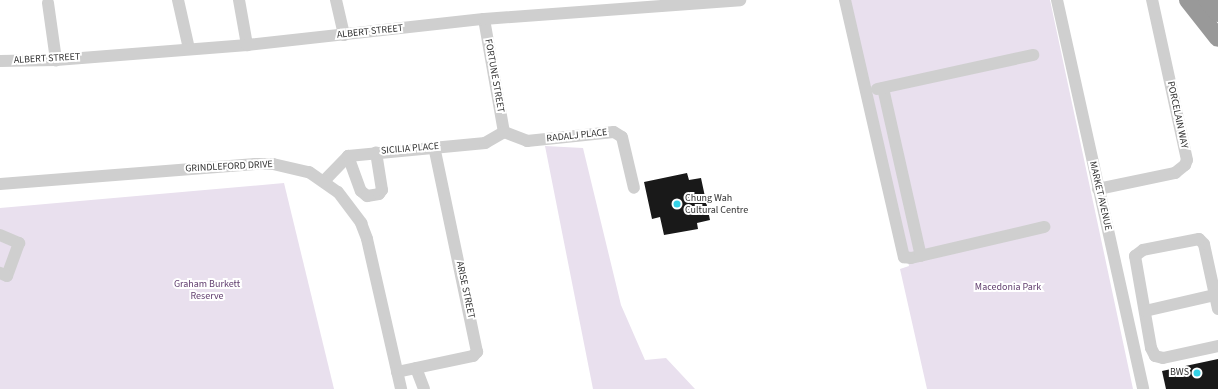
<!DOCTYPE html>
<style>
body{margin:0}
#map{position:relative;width:1218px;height:389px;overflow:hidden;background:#fff;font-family:"Source Sans 3",sans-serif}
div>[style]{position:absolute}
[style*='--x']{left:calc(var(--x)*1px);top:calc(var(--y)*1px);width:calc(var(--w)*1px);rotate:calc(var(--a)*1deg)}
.green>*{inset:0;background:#e9e0ee}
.building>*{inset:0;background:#191919}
.minor>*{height:12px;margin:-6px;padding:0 6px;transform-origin:6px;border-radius:6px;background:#cfcfcf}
.highway>*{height:18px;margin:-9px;padding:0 9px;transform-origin:9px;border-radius:9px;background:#999}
.dots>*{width:11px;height:11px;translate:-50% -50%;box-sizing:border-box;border:2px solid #fff;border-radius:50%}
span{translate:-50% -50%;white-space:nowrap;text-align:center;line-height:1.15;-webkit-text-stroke:4px #fff;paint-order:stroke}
.street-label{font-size:10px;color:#323232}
.poi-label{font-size:10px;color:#323232}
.left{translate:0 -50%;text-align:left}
.right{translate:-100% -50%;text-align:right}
.park-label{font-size:10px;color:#613e6e}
</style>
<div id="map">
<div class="green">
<i style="clip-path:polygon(848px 0,1050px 0,1133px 389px,927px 389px,900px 269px,909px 266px)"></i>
<i style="clip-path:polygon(545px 146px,583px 148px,621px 305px,645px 360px,666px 358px,695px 389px,593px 389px)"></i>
<i style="clip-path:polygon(284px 183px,334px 389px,0 389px,0 208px)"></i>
</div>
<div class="building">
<i style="clip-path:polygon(687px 173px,689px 180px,701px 178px,710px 220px,697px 223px,698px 229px,664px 235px,660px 217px,652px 219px,644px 182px)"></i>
<i style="clip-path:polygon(1218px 359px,1218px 389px,1166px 389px,1162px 371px)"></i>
</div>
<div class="minor">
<i style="--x:178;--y:0;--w:50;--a:77.3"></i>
<i style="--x:239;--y:0;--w:46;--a:79.9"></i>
<i style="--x:336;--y:0;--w:36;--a:77"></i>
<i style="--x:845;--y:0;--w:264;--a:77.1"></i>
<i style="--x:904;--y:257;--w:7;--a:8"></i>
<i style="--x:911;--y:258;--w:137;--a:-13.1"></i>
<i style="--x:1057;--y:0;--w:398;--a:77.5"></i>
<i style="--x:48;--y:3;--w:58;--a:82"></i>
<i style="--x:484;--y:19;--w:115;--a:80"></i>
<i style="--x:0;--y:61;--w:56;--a:-1"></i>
<i style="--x:56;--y:60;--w:192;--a:-4.5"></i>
<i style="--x:247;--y:45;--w:238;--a:-6.3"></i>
<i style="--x:484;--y:19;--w:257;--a:-4.2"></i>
<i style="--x:883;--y:88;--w:172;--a:77.3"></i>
<i style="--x:877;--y:89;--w:160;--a:-12.3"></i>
<i style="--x:504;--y:132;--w:25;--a:21"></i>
<i style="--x:527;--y:141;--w:87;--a:-5.9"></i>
<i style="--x:614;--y:132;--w:9;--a:32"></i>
<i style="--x:622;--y:137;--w:52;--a:76.8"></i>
<i style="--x:348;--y:156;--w:37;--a:70"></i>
<i style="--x:361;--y:191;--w:8;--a:40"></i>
<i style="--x:367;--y:196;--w:12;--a:-9"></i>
<i style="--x:379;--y:194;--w:5;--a:-53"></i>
<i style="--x:382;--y:190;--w:38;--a:-99"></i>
<i style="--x:324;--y:181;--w:35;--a:-46"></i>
<i style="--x:348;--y:156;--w:138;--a:-5.4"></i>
<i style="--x:485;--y:143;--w:22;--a:-30"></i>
<i style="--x:0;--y:184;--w:256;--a:-4.5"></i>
<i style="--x:255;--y:164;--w:18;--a:0"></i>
<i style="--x:273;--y:164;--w:37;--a:13"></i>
<i style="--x:309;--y:172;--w:35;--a:35"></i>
<i style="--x:338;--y:192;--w:39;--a:53"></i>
<i style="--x:361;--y:223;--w:17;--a:69"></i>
<i style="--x:367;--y:239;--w:154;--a:77.2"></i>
<i style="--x:1098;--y:189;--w:79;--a:-11.7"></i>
<i style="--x:1175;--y:173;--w:13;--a:-39"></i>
<i style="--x:1185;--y:165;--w:5;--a:-68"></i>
<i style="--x:1187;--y:160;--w:164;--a:-102.3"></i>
<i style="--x:0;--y:235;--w:21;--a:23"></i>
<i style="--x:19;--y:243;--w:35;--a:110"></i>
<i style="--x:7;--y:276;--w:8;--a:-157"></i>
<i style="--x:1218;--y:309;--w:66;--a:-102.2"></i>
<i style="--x:1204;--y:244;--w:7;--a:-135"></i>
<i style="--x:1199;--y:239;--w:57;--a:168.9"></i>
<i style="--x:1143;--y:250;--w:10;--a:143"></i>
<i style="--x:1135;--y:256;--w:93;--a:80.1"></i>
<i style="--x:1151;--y:348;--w:9;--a:63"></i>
<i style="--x:1155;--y:356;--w:8;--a:14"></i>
<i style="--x:1163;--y:358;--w:56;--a:-12.3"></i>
<i style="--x:1145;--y:311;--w:72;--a:-12.9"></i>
<i style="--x:416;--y:368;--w:22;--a:69"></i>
<i style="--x:397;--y:372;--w:78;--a:-11.9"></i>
<i style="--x:473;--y:356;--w:6;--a:-45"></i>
<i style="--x:477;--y:352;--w:209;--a:-101.8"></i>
</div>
<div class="highway">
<i style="--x:1188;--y:0;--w:48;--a:51.7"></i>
<i style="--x:1207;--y:0;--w:17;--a:50"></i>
</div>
<div class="dots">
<i style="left:677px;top:204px;background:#35d2e7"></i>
<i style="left:1197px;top:373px;background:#35d2e7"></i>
</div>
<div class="street-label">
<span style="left:370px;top:32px;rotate:-6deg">ALBERT STREET</span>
<span style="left:47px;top:59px;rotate:-3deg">ALBERT STREET</span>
<span style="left:494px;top:76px;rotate:80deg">FORTUNE STREET</span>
<span style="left:1177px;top:115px;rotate:78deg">PORCELAIN WAY</span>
<span style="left:577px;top:136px;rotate:-6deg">RADALJ PLACE</span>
<span style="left:410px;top:149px;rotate:-5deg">SICILIA PLACE</span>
<span style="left:229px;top:167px;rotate:-3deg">GRINDLEFORD DRIVE</span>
<span style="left:1100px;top:196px;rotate:77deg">MARKET AVENUE</span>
<span style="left:465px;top:290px;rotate:78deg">ARISE STREET</span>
</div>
<div class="poi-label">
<span class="left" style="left:685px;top:204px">Chung Wah<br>Cultural Centre</span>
<span class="right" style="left:1189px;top:373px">BWS</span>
</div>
<div class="park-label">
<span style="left:207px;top:290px">Graham Burkett<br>Reserve</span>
<span style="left:1008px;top:288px">Macedonia Park</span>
</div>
</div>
